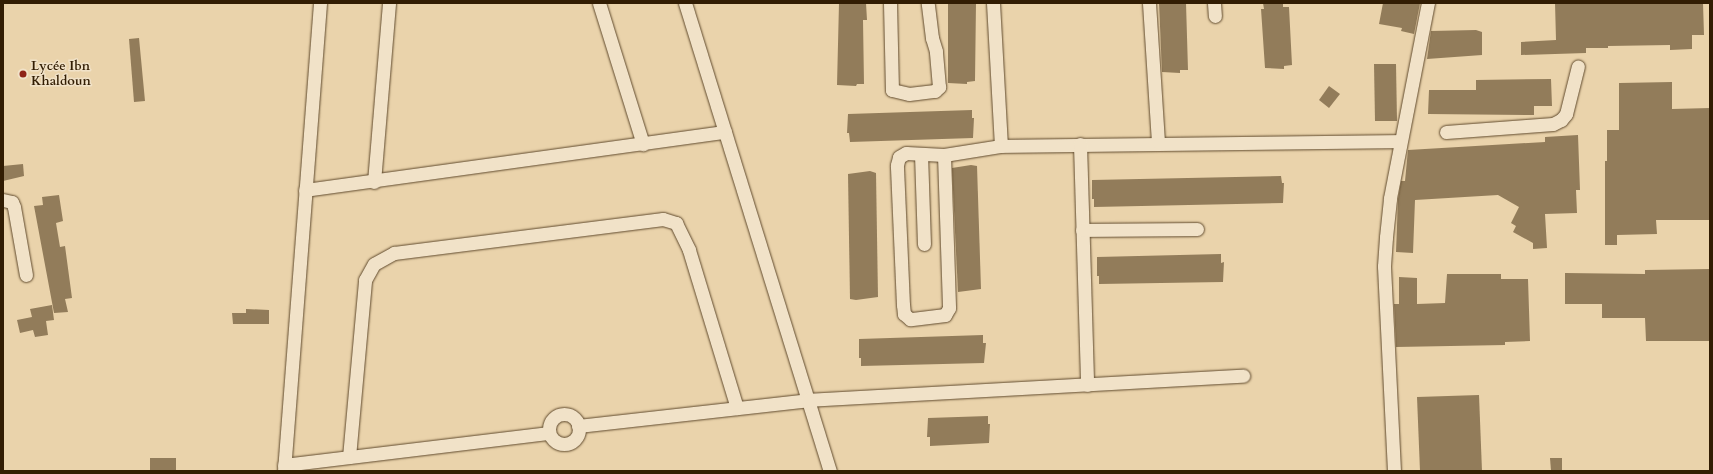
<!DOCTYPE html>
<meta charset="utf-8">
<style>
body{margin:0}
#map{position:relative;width:1713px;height:474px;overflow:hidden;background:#ead3ab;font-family:Cardo,serif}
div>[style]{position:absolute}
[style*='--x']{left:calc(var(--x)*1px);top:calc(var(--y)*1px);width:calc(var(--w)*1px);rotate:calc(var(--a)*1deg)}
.building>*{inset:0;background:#927c5a}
.roads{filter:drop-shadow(0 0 1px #604a2d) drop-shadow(0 0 1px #604a2d)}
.minor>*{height:13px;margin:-6.5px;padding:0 6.5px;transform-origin:6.5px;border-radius:6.5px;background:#f1e2c8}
.minor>.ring{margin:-6.5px;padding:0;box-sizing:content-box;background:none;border:13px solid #f1e2c8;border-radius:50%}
.dots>*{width:11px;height:11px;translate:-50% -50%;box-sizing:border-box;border:2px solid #f1e2c8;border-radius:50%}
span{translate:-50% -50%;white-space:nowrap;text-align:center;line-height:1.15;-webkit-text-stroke:3px #f1e2c8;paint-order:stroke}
.poi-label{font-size:13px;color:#321d03;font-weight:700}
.left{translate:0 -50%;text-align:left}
.frame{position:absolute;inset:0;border:4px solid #321d03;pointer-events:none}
</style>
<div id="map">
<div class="building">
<i style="clip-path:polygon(839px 3px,866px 3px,867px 20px,863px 20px,864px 84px,857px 84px,856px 86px,837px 85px)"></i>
<i style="clip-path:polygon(948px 3px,976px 3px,975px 81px,967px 82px,967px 84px,948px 83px)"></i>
<i style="clip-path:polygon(1159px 3px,1186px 3px,1188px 70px,1180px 70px,1180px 73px,1162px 72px)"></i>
<i style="clip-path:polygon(1263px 3px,1283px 3px,1283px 7px,1289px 7px,1292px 65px,1284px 66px,1284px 69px,1265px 68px,1261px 9px,1264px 9px)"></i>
<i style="clip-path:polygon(1383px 3px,1420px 3px,1414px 34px,1401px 31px,1402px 28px,1379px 24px)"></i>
<i style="clip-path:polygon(1555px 3px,1703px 3px,1704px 35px,1692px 35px,1692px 49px,1670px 50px,1670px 45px,1608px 46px,1608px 48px,1586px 48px,1586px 53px,1521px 55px,1521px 42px,1556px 40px)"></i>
<i style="clip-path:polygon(1476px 30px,1482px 32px,1482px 55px,1427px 59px,1431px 31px)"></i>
<i style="clip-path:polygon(139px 38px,145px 101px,134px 102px,129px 39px)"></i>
<i style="clip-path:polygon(1374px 64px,1396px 64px,1397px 121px,1375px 121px)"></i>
<i style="clip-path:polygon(1551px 79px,1552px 106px,1534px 106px,1534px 115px,1428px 114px,1429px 90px,1476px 90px,1476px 80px)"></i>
<i style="clip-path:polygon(1672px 82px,1672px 109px,1710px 108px,1710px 220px,1656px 220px,1657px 234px,1617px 235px,1617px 245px,1605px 245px,1605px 161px,1607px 161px,1607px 130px,1619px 130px,1619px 83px)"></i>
<i style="clip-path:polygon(1329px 86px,1340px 94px,1329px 108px,1319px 100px)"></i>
<i style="clip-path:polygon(972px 110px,972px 118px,974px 118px,973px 138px,850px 142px,849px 133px,847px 133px,848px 114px)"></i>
<i style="clip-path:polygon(1578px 135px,1580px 190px,1576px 190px,1577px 213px,1545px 214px,1547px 248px,1533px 249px,1533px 243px,1513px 232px,1516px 226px,1511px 223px,1519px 207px,1498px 195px,1415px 200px,1413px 253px,1396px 252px,1398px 199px,1401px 181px,1405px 181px,1408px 150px,1545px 142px,1545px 137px)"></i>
<i style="clip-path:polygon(23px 164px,24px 176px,3px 181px,3px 166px)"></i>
<i style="clip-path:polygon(971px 165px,977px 166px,981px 289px,958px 292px,952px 168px)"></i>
<i style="clip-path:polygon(870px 171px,876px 173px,878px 297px,856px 300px,850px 299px,848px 174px)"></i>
<i style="clip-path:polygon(1281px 176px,1282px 183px,1284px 183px,1283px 203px,1094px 207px,1094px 199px,1092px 199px,1092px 180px)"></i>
<i style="clip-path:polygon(59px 195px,63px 221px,56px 223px,60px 247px,65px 246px,72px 298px,65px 299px,68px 312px,54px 313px,34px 206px,43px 205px,42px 197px)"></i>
<i style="clip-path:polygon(1221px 254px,1221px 263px,1224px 262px,1223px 282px,1099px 284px,1099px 276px,1097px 276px,1097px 257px)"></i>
<i style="clip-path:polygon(1710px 269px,1710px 341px,1646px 341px,1645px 318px,1602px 318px,1602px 304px,1565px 304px,1565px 273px,1645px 274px,1645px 270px)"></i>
<i style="clip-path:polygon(1447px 274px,1501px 274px,1501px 279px,1528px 279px,1530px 341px,1505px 342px,1505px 345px,1396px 347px,1394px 304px,1399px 304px,1399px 277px,1417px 278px,1417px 304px,1445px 303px)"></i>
<i style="clip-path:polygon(52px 305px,54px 320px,46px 321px,48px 335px,35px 337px,33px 330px,20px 333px,17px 320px,32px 317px,30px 309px)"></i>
<i style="clip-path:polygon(246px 309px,269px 310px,269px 324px,233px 324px,232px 313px,246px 313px)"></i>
<i style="clip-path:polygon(983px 335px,983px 343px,986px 343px,984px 363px,861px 366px,861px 358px,859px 358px,859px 339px)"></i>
<i style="clip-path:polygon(1479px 395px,1482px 471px,1420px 471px,1417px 397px)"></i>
<i style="clip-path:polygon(988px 416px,988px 424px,990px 424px,989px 443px,930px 446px,930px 437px,927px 437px,928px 418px)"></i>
<i style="clip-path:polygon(150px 458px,176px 458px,176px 471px,150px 471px)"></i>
<i style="clip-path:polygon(1550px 458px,1562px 458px,1562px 471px,1551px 471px)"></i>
</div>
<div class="roads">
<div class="minor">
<i style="--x:599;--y:3;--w:148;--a:72.7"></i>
<i style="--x:685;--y:3;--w:490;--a:72.8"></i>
<i style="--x:890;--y:3;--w:87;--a:88.7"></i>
<i style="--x:892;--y:90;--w:17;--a:13"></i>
<i style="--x:909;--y:94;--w:26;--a:-7"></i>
<i style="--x:935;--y:91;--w:6;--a:-45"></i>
<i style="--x:939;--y:87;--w:36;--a:-95"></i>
<i style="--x:936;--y:51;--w:14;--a:-107"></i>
<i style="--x:932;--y:38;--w:35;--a:-97"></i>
<i style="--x:993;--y:3;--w:143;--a:86.8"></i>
<i style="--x:1001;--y:146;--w:399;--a:-0.7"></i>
<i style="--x:1149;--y:3;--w:139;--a:86.3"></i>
<i style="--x:1214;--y:3;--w:13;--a:86"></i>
<i style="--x:1446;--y:132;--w:107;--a:-4.3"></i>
<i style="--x:1553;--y:124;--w:9;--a:-27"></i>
<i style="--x:1561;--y:120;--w:8;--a:-50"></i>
<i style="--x:1566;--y:114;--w:49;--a:-76"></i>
<i style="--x:1080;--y:144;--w:241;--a:88.3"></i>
<i style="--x:921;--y:154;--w:90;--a:88.1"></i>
<i style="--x:944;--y:155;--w:153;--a:88.1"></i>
<i style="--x:949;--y:308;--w:8;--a:120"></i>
<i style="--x:945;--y:315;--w:35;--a:173"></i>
<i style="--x:910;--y:319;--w:8;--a:-140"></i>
<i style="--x:904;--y:314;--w:9;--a:-96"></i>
<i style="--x:903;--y:305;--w:140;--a:-92.5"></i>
<i style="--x:897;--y:165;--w:8;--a:-76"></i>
<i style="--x:899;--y:157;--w:8;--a:-30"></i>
<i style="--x:906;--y:153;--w:38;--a:3"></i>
<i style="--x:944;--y:155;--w:58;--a:-9"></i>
<i style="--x:374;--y:182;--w:180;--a:-85.2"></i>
<i style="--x:305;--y:190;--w:424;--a:-7.9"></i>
<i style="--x:3;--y:200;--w:9;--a:13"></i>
<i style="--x:12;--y:202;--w:5;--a:68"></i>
<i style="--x:14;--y:207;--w:69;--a:80"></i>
<i style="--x:1082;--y:230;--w:115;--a:-0.5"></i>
<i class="ring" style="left:549px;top:414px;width:17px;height:17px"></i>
<i style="--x:578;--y:426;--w:231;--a:-6.4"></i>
<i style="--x:808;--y:400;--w:436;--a:-3.2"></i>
<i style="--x:349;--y:457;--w:178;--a:-84.8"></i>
<i style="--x:365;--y:280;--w:18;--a:-61"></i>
<i style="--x:374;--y:264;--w:23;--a:-29"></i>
<i style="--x:394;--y:253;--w:271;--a:-7.2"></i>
<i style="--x:663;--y:219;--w:14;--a:17"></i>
<i style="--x:676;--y:223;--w:30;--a:64"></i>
<i style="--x:689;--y:250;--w:165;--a:73.1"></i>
<i style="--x:284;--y:465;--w:267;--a:-6.9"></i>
<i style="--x:284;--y:471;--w:469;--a:-85.6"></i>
<i style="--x:1394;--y:471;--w:205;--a:-92.8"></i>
<i style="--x:1384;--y:266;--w:29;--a:-86"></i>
<i style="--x:1386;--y:237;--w:39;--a:-84"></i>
<i style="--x:1390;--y:198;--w:199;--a:-79"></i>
</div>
</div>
<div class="dots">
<i style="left:23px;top:74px;background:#8f2418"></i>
</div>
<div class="poi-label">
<span class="left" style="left:31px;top:74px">Lycée Ibn<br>Khaldoun</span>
</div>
<div class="frame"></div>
</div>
